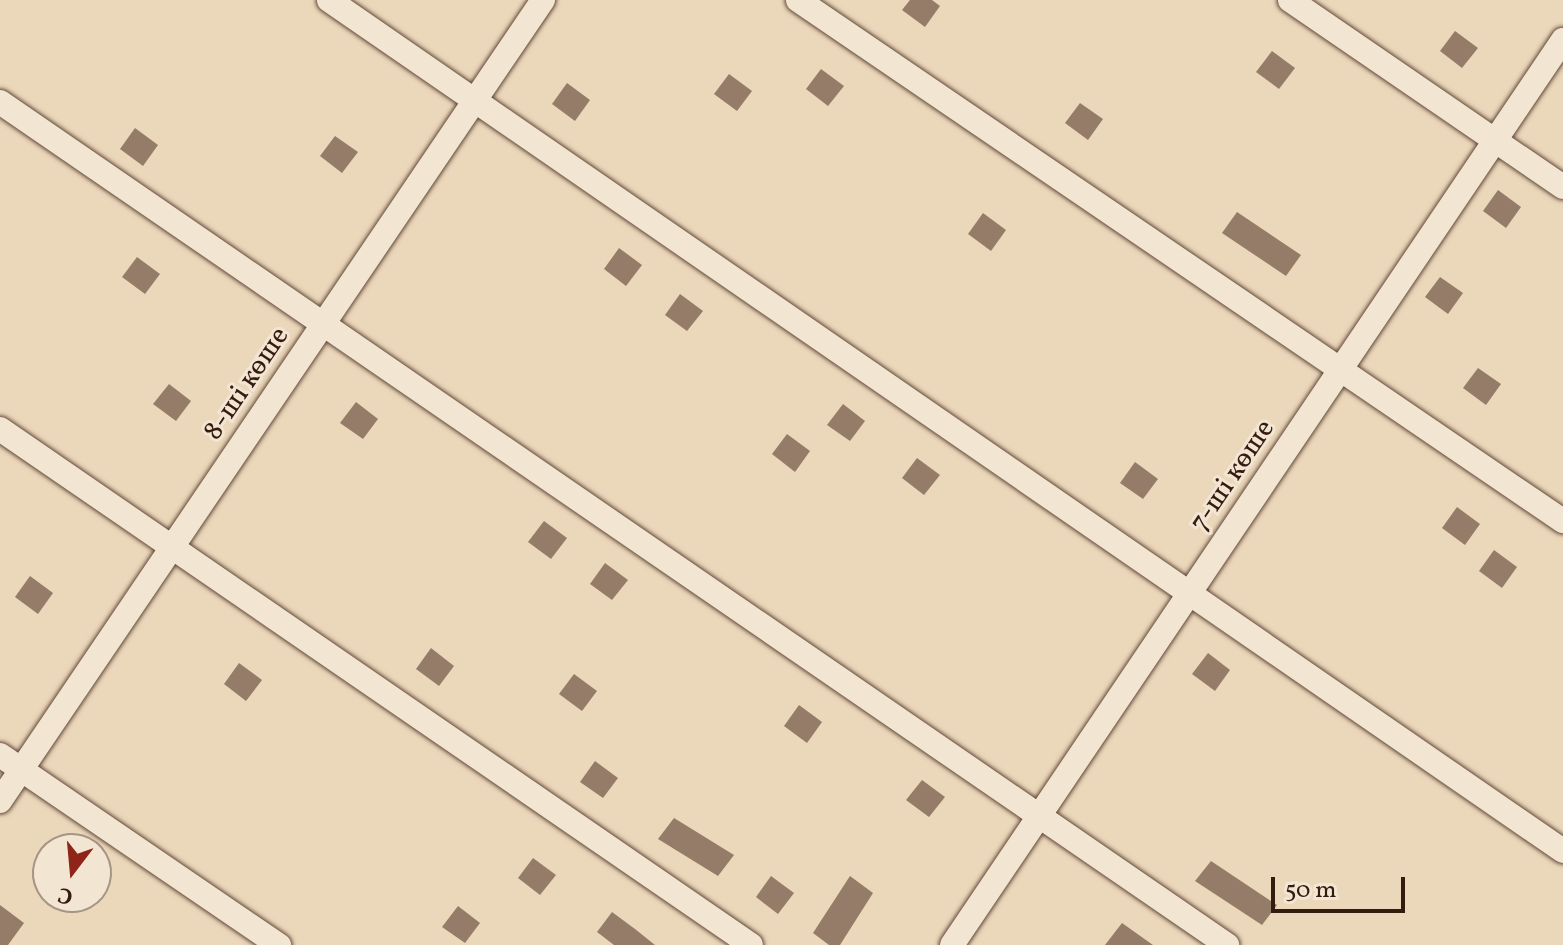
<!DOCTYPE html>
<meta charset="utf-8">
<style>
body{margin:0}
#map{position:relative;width:1563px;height:945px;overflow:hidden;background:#ebd7ba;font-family:Vollkorn,serif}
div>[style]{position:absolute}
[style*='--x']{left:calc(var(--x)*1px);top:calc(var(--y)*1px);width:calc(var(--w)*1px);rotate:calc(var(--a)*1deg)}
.building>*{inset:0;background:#947c68}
.roads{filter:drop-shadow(0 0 2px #62493a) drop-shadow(0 0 2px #62493a)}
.minor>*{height:24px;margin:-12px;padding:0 12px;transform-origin:12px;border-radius:12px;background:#f2e5d2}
span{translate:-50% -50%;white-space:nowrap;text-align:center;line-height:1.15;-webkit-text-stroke:6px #f2e5d2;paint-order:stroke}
.street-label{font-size:28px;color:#351a0f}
.north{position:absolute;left:32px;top:833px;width:80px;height:80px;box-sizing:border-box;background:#f2e5d2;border:2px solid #a69484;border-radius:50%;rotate:196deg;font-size:22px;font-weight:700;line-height:32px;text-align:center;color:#351a0f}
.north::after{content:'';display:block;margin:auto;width:28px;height:36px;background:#8f2418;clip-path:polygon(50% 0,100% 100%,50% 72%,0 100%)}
.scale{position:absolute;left:1271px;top:877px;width:134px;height:36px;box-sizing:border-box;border:4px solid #351a0f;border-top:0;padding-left:10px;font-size:24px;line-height:28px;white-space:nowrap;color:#351a0f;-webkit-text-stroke:6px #f2e5d2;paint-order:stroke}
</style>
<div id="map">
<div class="building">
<i style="clip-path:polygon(910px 0,932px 0,940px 6px,925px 27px,902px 10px)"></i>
<i style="clip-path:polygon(1455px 31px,1478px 48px,1462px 68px,1440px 51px)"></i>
<i style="clip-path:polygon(1272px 51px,1295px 68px,1279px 89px,1256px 72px)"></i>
<i style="clip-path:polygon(821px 69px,844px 86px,828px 106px,806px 89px)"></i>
<i style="clip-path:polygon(729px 74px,752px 91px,737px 111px,714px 94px)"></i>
<i style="clip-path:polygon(567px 83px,590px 100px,575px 121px,552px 104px)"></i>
<i style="clip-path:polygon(1080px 103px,1103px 119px,1088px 140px,1065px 123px)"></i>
<i style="clip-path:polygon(135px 128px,158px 145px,143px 166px,120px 149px)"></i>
<i style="clip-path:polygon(335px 136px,358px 152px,342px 173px,320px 156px)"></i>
<i style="clip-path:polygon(1498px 190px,1521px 207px,1506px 228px,1483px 211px)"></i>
<i style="clip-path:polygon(1237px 212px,1301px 255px,1286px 276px,1222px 233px)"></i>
<i style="clip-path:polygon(983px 213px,1006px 230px,991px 251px,968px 234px)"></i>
<i style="clip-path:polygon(619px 248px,642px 265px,626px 286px,604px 269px)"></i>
<i style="clip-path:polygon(137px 257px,160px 274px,145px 294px,122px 277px)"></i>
<i style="clip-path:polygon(1440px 277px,1463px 293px,1448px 314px,1425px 297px)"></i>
<i style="clip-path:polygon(680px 294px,703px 311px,687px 331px,665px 315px)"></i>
<i style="clip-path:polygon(1478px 368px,1501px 384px,1486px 405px,1463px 388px)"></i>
<i style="clip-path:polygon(169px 384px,191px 401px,176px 421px,153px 404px)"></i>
<i style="clip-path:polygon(356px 402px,378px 419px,363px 439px,340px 423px)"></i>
<i style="clip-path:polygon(843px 404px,865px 421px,850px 441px,827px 425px)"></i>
<i style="clip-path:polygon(787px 434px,810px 451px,795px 472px,772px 454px)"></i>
<i style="clip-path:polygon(917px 458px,940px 475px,924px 495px,902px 478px)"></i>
<i style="clip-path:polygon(1135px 462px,1158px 479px,1143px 499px,1120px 483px)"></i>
<i style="clip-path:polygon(1457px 507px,1480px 524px,1465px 545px,1442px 528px)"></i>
<i style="clip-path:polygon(544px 521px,567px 538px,551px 559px,528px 542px)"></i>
<i style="clip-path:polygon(1494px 550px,1517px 567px,1502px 588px,1479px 571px)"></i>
<i style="clip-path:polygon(605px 563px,628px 580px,612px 600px,590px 584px)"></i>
<i style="clip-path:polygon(30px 576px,53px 593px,38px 614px,15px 597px)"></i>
<i style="clip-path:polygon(431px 648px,454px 666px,439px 686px,416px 669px)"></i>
<i style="clip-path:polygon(1208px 653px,1230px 670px,1215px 691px,1192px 674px)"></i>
<i style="clip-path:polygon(239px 663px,262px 680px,246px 701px,224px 684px)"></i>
<i style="clip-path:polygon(574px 674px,597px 691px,582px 711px,559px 694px)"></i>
<i style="clip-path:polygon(799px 705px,822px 722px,807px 743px,784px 726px)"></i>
<i style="clip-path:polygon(595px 761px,618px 778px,603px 798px,580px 782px)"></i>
<i style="clip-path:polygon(922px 780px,945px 797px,929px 817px,906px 800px)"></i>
<i style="clip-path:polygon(674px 818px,734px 855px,718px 876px,658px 839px)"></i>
<i style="clip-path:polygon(533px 858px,556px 875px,540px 895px,518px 878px)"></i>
<i style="clip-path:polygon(1211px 861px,1277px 905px,1262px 925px,1195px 881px)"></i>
<i style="clip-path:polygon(771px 876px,794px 893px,778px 914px,756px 897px)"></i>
<i style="clip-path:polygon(850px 876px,873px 893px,840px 945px,829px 945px,813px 933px)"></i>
<i style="clip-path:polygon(0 905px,24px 923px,8px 945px,0 945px)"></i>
<i style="clip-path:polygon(458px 906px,480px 923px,465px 943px,442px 927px)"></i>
<i style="clip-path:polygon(612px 912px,635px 929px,655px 945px,614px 945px,597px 932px)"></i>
<i style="clip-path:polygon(1122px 923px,1153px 945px,1105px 945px)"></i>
</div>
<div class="roads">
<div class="minor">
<i style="--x:329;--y:0;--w:1499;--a:34.59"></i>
<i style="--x:798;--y:0;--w:926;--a:34.26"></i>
<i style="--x:1290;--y:0;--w:331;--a:34.4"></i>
<i style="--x:0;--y:102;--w:1489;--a:34.49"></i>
<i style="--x:0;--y:429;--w:911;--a:34.49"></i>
<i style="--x:0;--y:755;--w:338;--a:34.3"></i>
<i style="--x:0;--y:801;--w:968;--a:-55.87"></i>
<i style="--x:952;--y:945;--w:1092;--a:-55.98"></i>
</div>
</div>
<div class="street-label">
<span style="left:247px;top:384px;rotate:-56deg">8-ші көше</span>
<span style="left:1233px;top:476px;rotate:-56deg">7-ші көше</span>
</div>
<div class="north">С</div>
<div class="scale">50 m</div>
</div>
